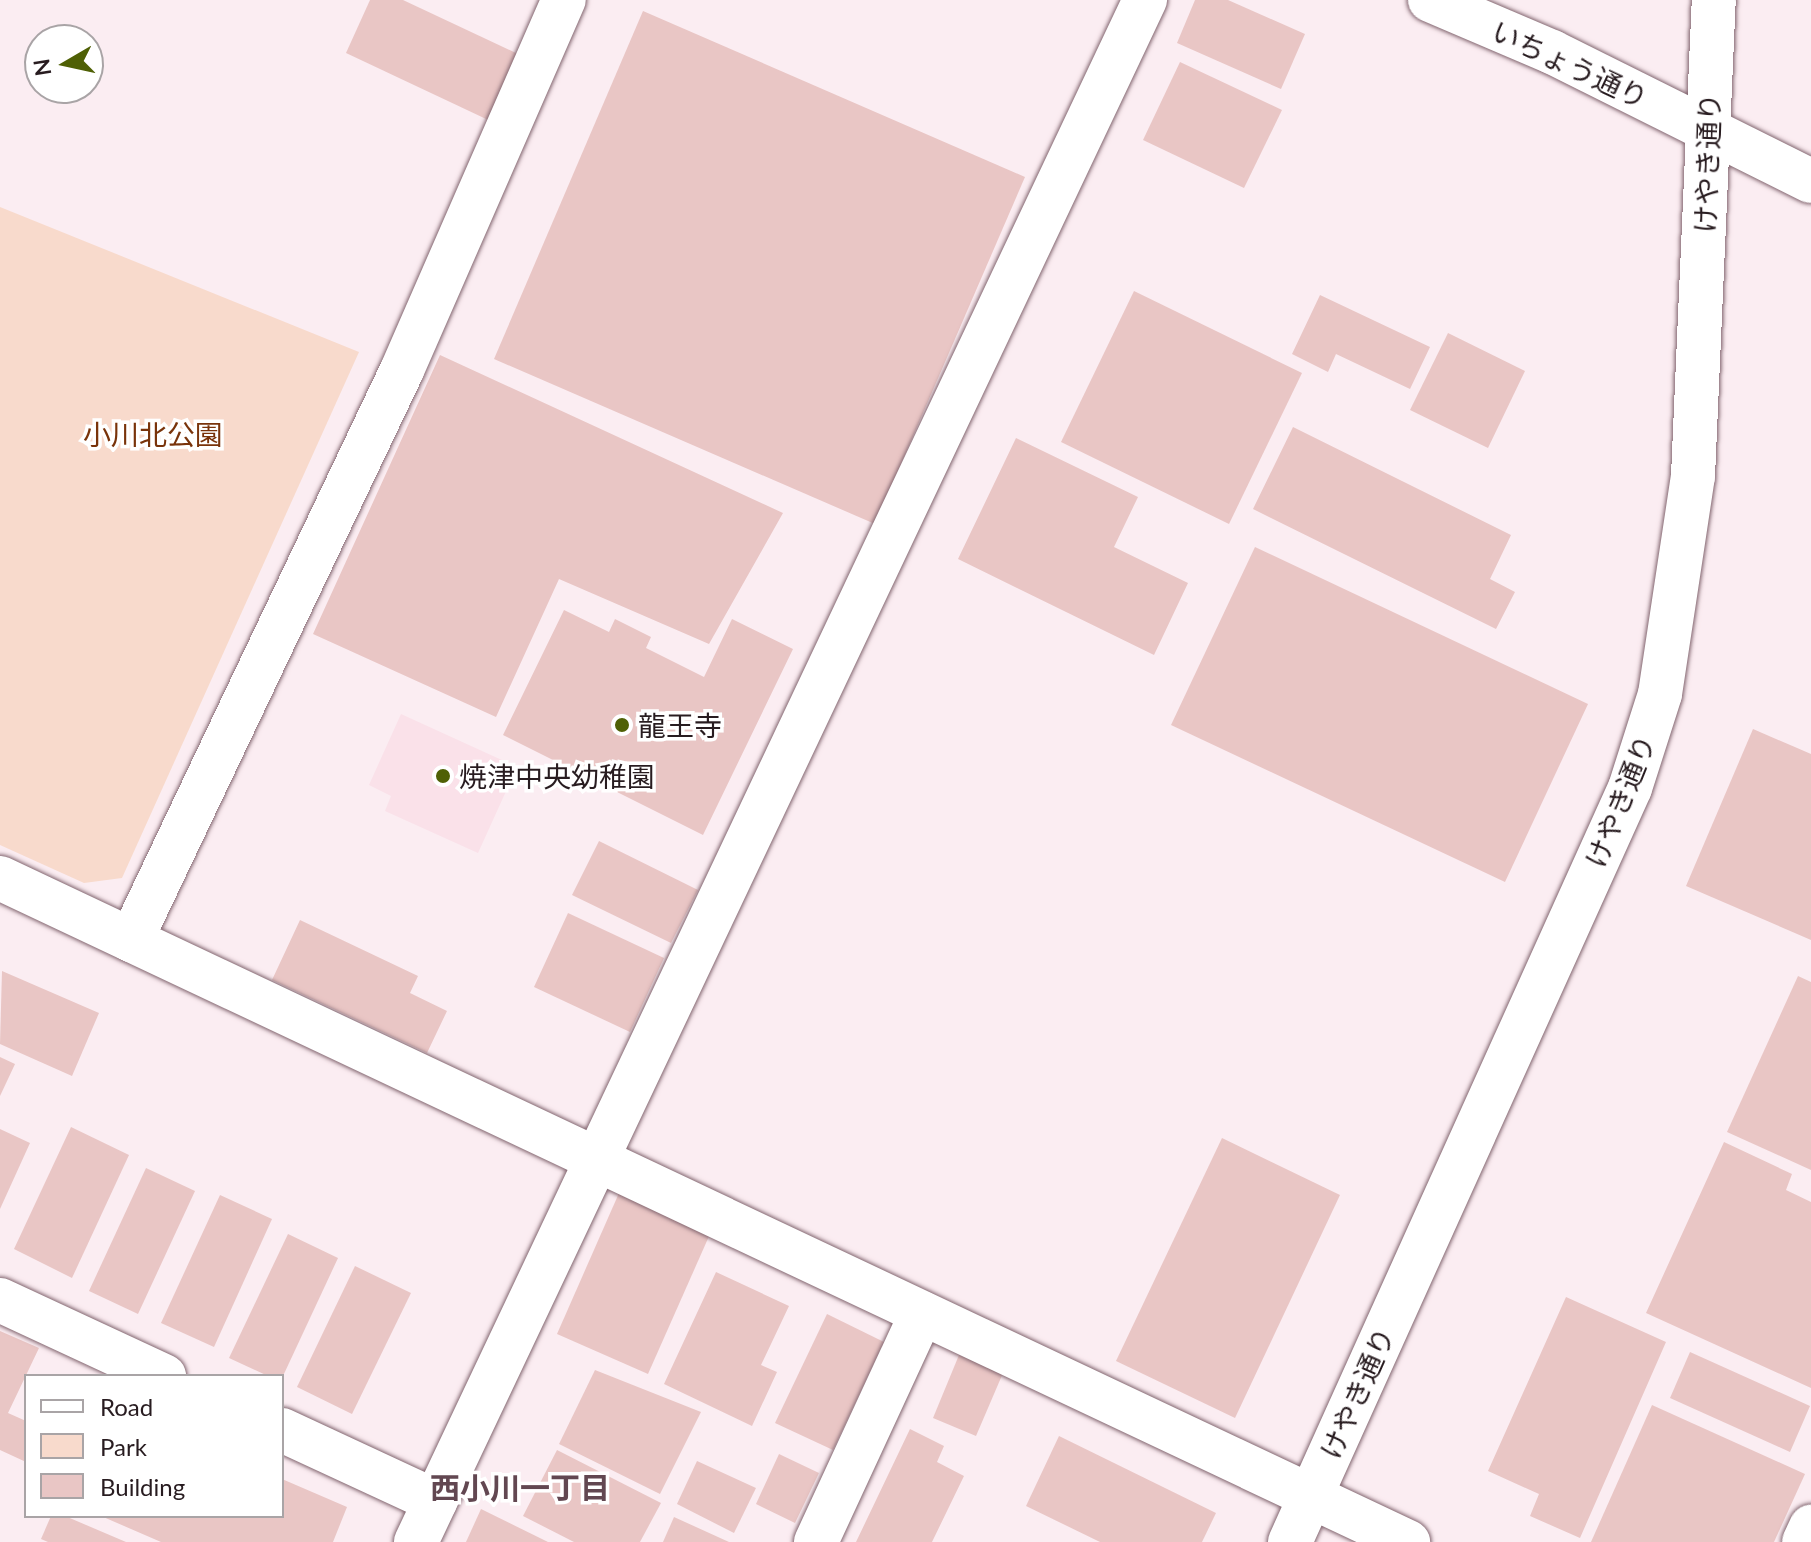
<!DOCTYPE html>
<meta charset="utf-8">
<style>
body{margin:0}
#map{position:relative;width:1811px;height:1542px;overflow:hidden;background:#fbedf2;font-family:Lato,"Noto Sans JP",sans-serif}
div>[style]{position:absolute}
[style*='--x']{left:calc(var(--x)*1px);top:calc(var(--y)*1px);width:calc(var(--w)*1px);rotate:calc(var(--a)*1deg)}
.built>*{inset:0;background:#fae1e9}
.green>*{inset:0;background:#f8dacc}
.building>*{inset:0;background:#e9c6c5}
.roads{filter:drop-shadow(0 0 2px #82656f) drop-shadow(0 0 2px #82656f)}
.minor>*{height:44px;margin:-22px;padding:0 22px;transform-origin:22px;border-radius:22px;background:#fff}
.dots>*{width:22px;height:22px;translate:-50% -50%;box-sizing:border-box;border:4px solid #fff;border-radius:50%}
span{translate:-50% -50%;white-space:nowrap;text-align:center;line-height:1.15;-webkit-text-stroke:7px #fff;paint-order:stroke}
.street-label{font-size:28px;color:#281c20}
.park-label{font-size:28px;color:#79330a}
.poi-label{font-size:28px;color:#281c20}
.left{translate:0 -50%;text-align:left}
.neighbourhood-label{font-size:30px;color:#624751;font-weight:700}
.legend{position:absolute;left:24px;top:1374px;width:260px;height:144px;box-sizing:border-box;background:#fff;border:2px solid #a9a4a6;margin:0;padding:10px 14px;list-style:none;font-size:24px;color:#281c20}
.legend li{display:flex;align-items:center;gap:16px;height:40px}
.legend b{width:40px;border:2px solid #a9a4a6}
.north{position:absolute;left:24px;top:24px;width:80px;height:80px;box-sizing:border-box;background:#fff;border:2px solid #a9a4a6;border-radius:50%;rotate:261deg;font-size:22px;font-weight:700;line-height:32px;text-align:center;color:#281c20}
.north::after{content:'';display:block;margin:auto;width:28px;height:36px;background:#4f6005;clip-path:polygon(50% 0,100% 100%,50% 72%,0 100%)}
</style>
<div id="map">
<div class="built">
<i style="clip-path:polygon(401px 714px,517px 767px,478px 853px,385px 811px,391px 796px,369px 785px)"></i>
</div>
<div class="green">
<i style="clip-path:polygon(0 207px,359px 352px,122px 878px,84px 883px,0 845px)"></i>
</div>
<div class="building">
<i style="clip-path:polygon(370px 0,403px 0,533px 61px,501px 126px,346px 53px)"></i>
<i style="clip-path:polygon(1195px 0,1228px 0,1305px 34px,1281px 89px,1177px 43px)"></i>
<i style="clip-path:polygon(643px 11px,1025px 177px,875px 524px,494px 359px)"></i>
<i style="clip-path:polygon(1180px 62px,1282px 110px,1244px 188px,1143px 140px)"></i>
<i style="clip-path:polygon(1134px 291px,1302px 373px,1229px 524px,1061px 442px)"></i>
<i style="clip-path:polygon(1320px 295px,1430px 347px,1410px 389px,1336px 354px,1328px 372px,1292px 354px)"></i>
<i style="clip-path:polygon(1448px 333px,1525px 371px,1488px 448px,1410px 410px)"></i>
<i style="clip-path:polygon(440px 355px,783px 513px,709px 644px,559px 579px,496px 717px,313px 634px)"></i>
<i style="clip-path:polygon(1293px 427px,1511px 535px,1490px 579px,1515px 592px,1496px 629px,1253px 509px)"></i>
<i style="clip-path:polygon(1016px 438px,1138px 497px,1114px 547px,1188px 583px,1154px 655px,958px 559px)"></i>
<i style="clip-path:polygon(1255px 547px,1588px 704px,1505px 882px,1171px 725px)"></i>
<i style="clip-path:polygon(564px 610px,609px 632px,615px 619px,651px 637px,646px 648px,704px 677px,732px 619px,793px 649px,703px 835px,503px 735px)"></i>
<i style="clip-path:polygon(1753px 729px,1811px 754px,1811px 940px,1686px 886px)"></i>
<i style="clip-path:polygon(599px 841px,698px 890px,671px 943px,572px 895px)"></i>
<i style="clip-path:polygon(568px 913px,664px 958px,630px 1032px,534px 987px)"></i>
<i style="clip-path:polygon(300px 920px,418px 976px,410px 993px,447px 1011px,427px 1053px,272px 980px)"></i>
<i style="clip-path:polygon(2px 971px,99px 1013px,72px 1076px,0 1044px)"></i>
<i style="clip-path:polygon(1798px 976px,1811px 982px,1811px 1170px,1727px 1132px)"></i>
<i style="clip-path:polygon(0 1057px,15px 1064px,0 1096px)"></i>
<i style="clip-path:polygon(71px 1127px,129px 1155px,72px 1278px,14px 1249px)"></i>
<i style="clip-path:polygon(0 1129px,30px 1143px,0 1209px)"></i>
<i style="clip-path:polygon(1222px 1138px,1340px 1195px,1235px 1418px,1116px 1361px)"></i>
<i style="clip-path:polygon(1724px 1142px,1792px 1174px,1786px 1190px,1811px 1202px,1811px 1388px,1646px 1313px)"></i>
<i style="clip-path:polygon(146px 1168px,195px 1191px,138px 1314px,89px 1291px)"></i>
<i style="clip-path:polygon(619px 1193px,710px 1234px,648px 1374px,557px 1334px)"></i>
<i style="clip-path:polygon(220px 1195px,272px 1219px,214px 1347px,161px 1323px)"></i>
<i style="clip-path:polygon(288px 1234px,338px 1258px,283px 1376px,268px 1376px,229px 1358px)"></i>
<i style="clip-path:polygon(355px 1266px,411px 1293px,352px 1414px,297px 1387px)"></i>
<i style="clip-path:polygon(716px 1272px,789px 1306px,761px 1365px,777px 1372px,752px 1426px,664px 1384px)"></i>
<i style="clip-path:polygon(1566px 1297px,1666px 1342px,1580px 1538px,1530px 1516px,1539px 1494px,1488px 1471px)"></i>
<i style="clip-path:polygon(827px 1314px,884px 1342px,833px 1450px,775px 1423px)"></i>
<i style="clip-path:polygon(0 1331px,39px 1348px,8px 1413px,26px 1421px,26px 1462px,0 1450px)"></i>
<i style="clip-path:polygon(1690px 1352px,1810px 1406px,1790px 1452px,1670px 1398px)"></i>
<i style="clip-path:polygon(959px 1355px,1003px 1373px,976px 1436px,933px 1418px)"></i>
<i style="clip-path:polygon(595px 1370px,701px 1412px,660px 1494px,559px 1444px)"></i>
<i style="clip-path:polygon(1652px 1405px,1805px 1474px,1774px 1542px,1591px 1542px)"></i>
<i style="clip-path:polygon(910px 1429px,944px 1446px,937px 1462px,964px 1476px,932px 1542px,856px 1542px)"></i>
<i style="clip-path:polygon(1059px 1436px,1216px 1513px,1202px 1542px,1100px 1542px,1026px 1506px)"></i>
<i style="clip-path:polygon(557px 1450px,661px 1503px,640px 1542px,574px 1542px,523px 1516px)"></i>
<i style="clip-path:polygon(779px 1454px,819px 1473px,795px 1523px,756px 1504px)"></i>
<i style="clip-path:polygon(697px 1461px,756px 1488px,734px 1533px,677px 1504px)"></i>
<i style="clip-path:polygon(282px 1479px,347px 1507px,333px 1542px,161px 1542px,101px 1516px,282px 1516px)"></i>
<i style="clip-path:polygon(481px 1509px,548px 1542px,466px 1542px)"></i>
<i style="clip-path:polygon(51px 1516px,65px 1516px,126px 1542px,48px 1542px,41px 1539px)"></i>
<i style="clip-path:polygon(674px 1517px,729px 1542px,663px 1542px)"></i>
</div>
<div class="roads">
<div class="minor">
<i style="--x:1430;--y:0;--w:133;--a:23.1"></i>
<i style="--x:1552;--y:52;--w:289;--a:26.5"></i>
<i style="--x:0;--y:878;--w:1557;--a:25.25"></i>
<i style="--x:131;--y:940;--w:631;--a:-64.57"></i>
<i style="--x:402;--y:370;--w:404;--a:-66.4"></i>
<i style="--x:0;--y:1300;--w:181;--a:24.9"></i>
<i style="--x:282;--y:1430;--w:169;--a:24.9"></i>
<i style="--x:416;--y:1542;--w:1706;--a:-64.7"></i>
<i style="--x:816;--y:1542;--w:252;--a:-65.2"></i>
<i style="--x:1290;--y:1542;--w:827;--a:-65.73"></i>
<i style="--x:1630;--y:788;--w:99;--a:-72.3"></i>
<i style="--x:1660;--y:694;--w:220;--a:-81.4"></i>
<i style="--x:1693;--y:476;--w:476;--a:-87.5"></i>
<i style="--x:1804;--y:1542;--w:17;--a:-65"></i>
</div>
</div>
<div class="dots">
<i style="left:622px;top:725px;background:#4f6005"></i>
<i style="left:443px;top:776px;background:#4f6005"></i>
</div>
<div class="street-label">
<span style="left:1570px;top:64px;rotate:25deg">いちょう通り</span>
<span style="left:1707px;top:163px;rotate:-88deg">けやき通り</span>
<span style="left:1620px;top:801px;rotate:-68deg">けやき通り</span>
<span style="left:1357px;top:1393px;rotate:-66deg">けやき通り</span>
</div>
<div class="park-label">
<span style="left:153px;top:434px">小川北公園</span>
</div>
<div class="poi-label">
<span class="left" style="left:638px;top:725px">龍王寺</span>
<span class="left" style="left:459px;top:776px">焼津中央幼稚園</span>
</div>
<div class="neighbourhood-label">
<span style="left:520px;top:1487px">西小川一丁目</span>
</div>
<ul class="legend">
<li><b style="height:10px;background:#fff"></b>Road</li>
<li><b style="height:22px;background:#f8dacc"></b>Park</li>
<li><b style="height:22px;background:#e9c6c5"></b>Building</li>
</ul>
<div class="north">N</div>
</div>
